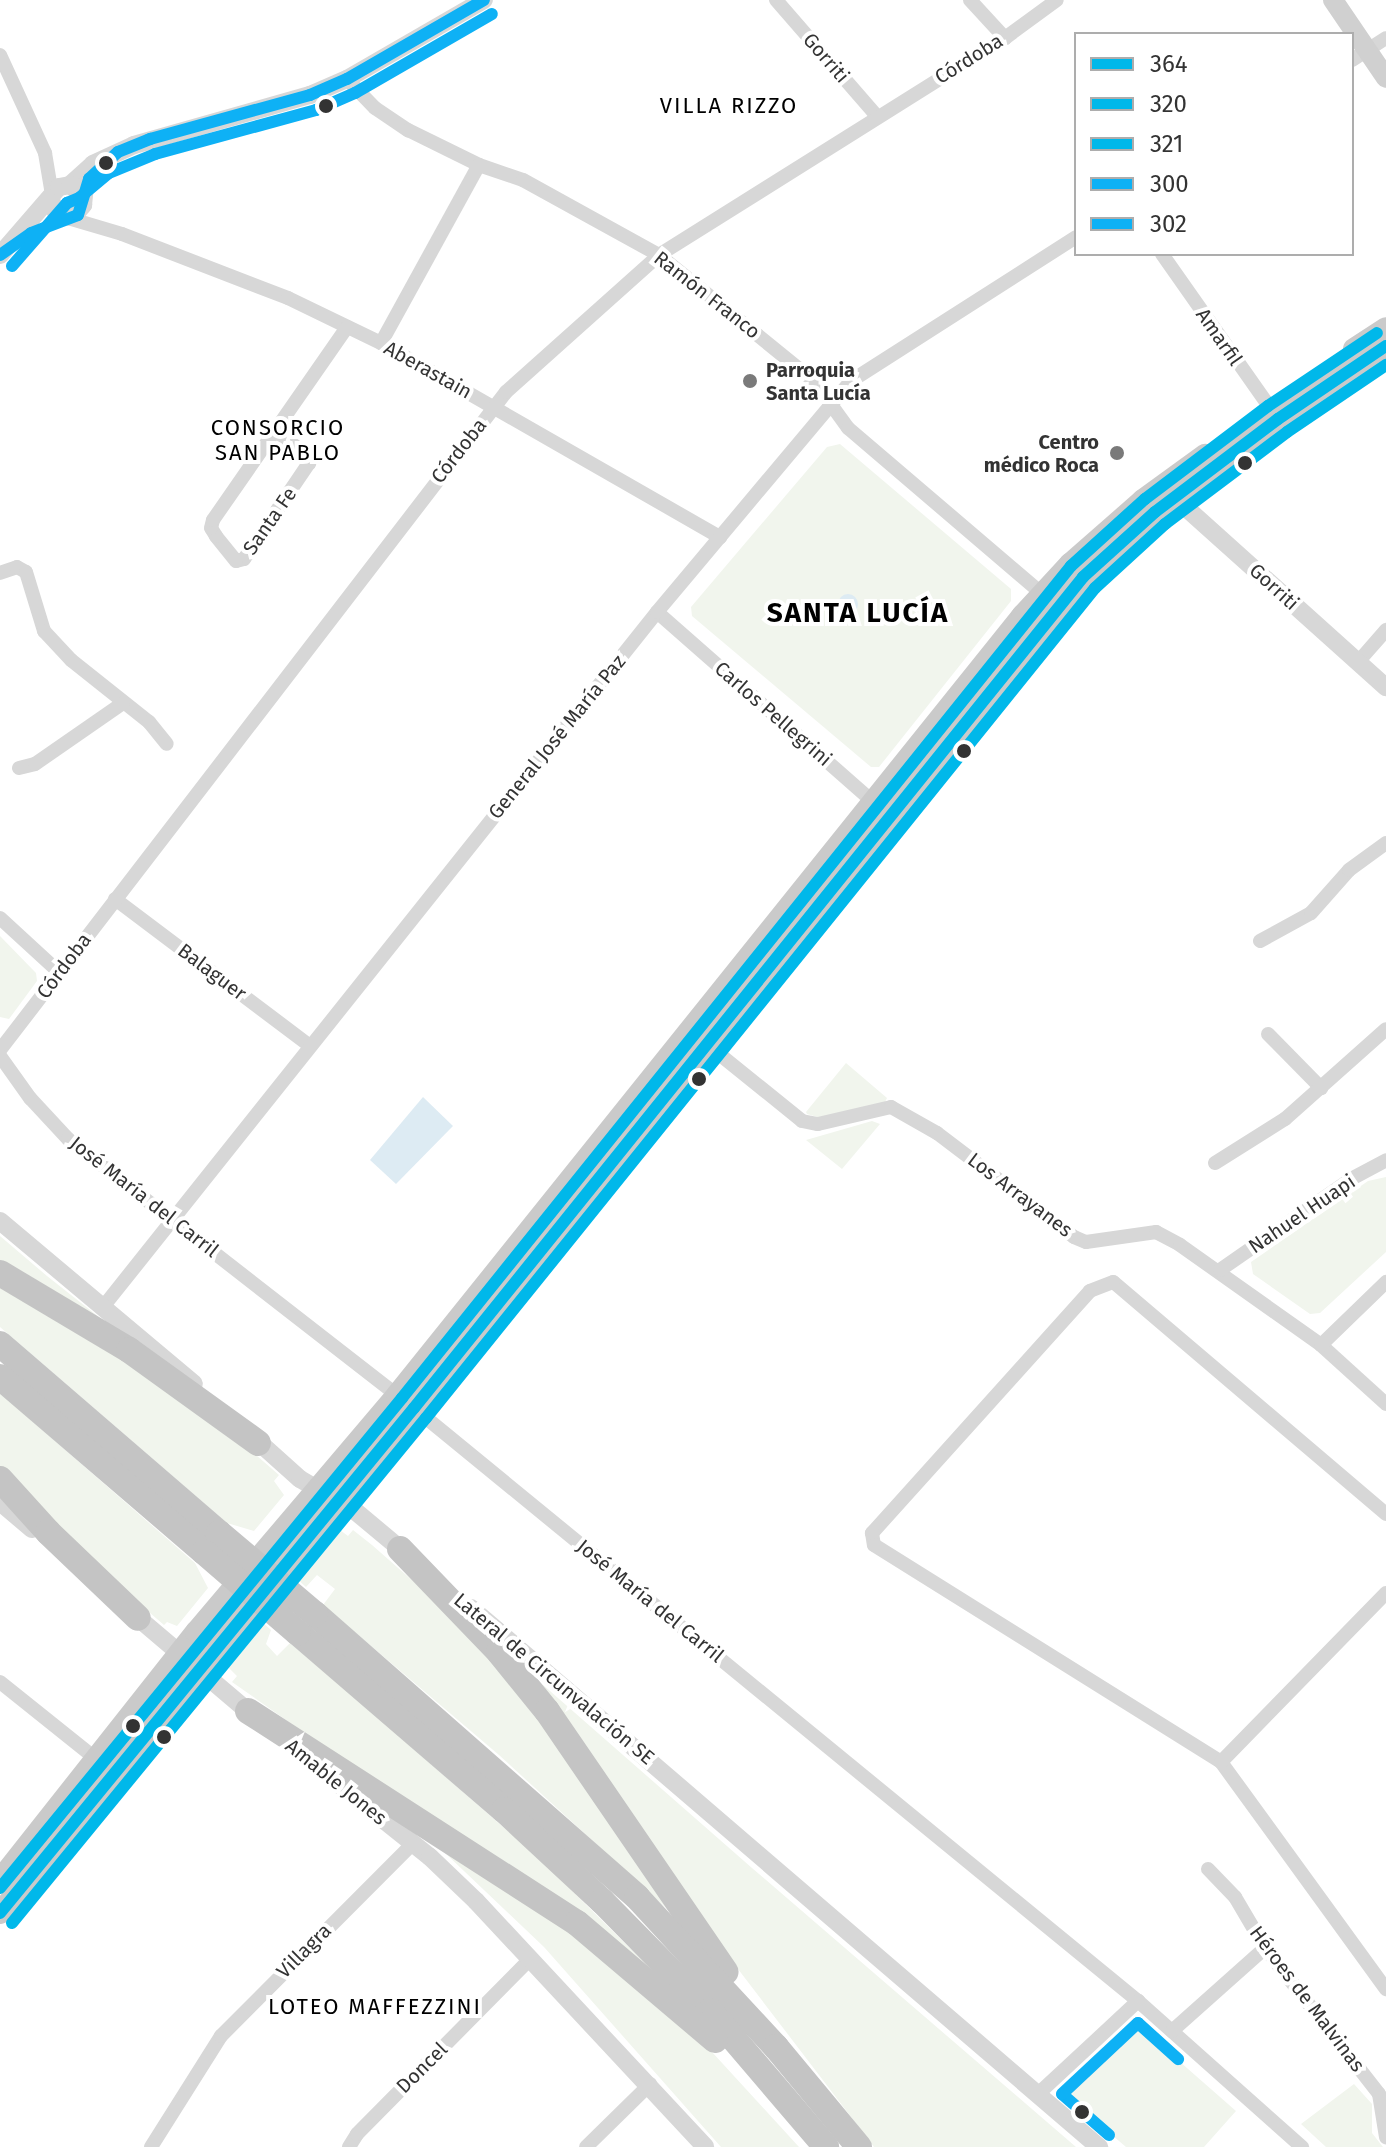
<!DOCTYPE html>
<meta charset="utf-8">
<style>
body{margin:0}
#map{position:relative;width:1386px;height:2147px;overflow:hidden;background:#fff;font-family:"Fira Sans",sans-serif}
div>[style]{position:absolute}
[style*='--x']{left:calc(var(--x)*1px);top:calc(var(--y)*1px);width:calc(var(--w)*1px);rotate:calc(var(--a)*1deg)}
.green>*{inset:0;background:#f1f5ed}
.water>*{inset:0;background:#ddebf3}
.round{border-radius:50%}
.minor>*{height:14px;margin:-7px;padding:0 7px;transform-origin:7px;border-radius:7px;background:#d7d7d7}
.tertiary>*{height:18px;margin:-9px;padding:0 9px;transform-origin:9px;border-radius:9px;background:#d7d7d7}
.secondary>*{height:20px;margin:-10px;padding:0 10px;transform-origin:10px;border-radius:10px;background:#d0d0d0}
.primary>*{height:22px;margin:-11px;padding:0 11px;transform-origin:11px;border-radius:11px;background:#cacaca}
.motorway>*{height:26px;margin:-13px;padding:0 13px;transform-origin:13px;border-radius:13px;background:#c4c4c4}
.motorway-bridge>*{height:26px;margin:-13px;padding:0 13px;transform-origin:13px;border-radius:13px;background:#c4c4c4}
.bus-1>*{height:12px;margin:-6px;padding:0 6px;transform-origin:6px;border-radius:6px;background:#00b8ea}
.bus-2>*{height:12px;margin:-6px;padding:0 6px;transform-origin:6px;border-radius:6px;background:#00b8ea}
.bus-3>*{height:12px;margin:-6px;padding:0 6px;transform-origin:6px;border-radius:6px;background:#00b8ea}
.bus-4>*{height:12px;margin:-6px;padding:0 6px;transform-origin:6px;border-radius:6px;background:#0eb1f5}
.bus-5>*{height:12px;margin:-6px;padding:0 6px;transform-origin:6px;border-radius:6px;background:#0eb1f5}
.dots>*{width:22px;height:22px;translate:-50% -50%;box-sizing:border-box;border:4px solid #fff;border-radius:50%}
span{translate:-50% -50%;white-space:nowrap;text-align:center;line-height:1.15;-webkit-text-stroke:8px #fff;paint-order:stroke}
.street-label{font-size:20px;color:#333}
.poi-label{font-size:20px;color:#333;font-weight:700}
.left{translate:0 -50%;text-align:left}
.right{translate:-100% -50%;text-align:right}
.neighbourhood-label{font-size:22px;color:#000;letter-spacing:2px}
.district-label{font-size:28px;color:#000;font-weight:700;letter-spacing:2px}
.legend{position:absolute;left:1074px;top:32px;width:280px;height:224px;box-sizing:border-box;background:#fff;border:2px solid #adadad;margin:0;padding:10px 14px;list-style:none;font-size:24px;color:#333}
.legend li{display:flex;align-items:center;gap:16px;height:40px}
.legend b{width:40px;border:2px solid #adadad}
</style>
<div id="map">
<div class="green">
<i style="clip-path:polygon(840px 444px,1011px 589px,1011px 601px,879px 767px,871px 767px,692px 616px,691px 607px,827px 447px)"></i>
<i style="clip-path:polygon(0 936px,36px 973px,37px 981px,9px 1019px,0 1017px)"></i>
<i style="clip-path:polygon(846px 1063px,887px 1098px,883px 1106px,821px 1118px,807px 1114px,806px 1112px)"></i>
<i style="clip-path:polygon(872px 1121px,880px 1124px,842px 1169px,806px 1140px)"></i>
<i style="clip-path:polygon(1386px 1177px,1386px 1252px,1320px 1313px,1310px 1314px,1253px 1274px,1251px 1262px,1368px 1181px)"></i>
<i style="clip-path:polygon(0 1236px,47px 1276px,128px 1340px,0 1263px)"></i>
<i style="clip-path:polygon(0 1279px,207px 1412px,279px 1475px,274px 1481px,284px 1495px,254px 1531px,227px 1523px,0 1327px)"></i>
<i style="clip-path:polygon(0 1393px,195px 1563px,208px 1588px,177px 1626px,167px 1622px,164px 1625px,78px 1551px,0 1471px)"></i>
<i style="clip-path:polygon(340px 1530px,348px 1536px,353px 1530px,372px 1545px,488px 1647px,677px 1918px,499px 1755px,323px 1605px,335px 1589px,317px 1575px,306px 1587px,297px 1579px)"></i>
<i style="clip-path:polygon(262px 1622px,271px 1630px,266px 1644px,277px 1656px,290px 1643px,362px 1704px,540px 1859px,676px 1994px,232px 1682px,237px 1676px,227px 1666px)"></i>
<i style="clip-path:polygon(542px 1684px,752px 1868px,1076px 2147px,874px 2147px,699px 1918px)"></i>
<i style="clip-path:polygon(444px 1852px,538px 1907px,701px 2040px,799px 2147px,721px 2147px,544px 1947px)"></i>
<i style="clip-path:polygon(1139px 2026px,1236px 2111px,1204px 2147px,1126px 2147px,1070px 2099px,1070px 2085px,1087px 2072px,1127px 2028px)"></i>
<i style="clip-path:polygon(1354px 2084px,1372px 2104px,1372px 2133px,1383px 2147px,1326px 2147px,1301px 2124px)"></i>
</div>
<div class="water">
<i class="round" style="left:838px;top:594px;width:20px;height:20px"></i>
<i style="clip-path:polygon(423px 1097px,453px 1126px,396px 1184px,370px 1160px)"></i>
</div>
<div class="minor">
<i style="--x:776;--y:0;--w:154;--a:49"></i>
<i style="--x:970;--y:0;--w:52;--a:47.4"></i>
<i style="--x:0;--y:55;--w:108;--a:65.3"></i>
<i style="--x:45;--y:153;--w:43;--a:80.5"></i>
<i style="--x:1352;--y:60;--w:40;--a:-32.9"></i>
<i style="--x:347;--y:79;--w:40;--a:46"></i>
<i style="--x:375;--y:108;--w:40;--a:34"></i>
<i style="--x:408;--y:130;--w:79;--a:26.2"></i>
<i style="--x:479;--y:165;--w:46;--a:18.8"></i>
<i style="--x:523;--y:180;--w:155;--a:28.9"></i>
<i style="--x:659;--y:255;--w:200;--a:39.1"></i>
<i style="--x:814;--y:381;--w:58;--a:54.1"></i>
<i style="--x:848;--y:428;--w:260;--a:40.5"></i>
<i style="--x:68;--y:218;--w:56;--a:16.5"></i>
<i style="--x:122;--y:234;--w:178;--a:21.1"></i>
<i style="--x:288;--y:298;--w:103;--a:25.8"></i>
<i style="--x:381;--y:343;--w:391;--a:29.8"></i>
<i style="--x:1162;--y:254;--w:202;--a:54.9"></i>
<i style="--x:381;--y:343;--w:203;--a:-61.2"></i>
<i style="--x:276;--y:431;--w:34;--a:38"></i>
<i style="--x:303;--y:452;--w:13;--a:61"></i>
<i style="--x:309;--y:463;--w:116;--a:124.1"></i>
<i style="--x:244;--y:559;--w:8;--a:166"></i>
<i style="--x:236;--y:561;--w:32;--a:-129"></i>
<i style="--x:216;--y:536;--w:9;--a:-122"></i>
<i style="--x:211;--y:528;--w:8;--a:-76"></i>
<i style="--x:213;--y:520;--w:235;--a:-55.2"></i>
<i style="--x:0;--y:573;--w:18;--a:-19"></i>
<i style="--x:17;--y:567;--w:10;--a:29"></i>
<i style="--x:26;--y:572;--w:62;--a:73"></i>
<i style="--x:44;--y:631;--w:40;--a:47"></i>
<i style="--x:71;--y:660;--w:100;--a:38.5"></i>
<i style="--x:149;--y:722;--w:28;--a:51"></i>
<i style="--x:657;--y:612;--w:295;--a:41.3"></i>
<i style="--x:1358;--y:662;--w:43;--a:-48.8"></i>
<i style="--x:19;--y:768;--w:16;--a:-14"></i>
<i style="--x:35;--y:764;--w:107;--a:-34.7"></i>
<i style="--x:115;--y:899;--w:243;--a:37"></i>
<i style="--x:0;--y:918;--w:80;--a:42.5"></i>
<i style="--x:1260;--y:941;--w:58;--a:-28.8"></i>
<i style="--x:1311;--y:913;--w:57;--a:-48.5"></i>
<i style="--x:1349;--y:870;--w:46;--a:-36.1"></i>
<i style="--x:1268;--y:1034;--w:76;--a:45.5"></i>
<i style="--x:703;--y:1041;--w:127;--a:38.9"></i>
<i style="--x:802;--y:1121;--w:16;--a:11"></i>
<i style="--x:818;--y:1124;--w:75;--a:-13.1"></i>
<i style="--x:891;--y:1107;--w:53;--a:29.5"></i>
<i style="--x:937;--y:1133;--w:172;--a:37.2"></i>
<i style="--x:1074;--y:1237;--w:13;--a:23"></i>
<i style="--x:1086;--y:1242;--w:71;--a:-8.1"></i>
<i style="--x:1156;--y:1232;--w:27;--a:28"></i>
<i style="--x:1180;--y:1245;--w:173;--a:35.3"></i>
<i style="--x:1321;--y:1345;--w:88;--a:42.2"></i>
<i style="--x:0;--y:1050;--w:830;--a:-52.44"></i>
<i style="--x:506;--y:392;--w:205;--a:-41.8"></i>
<i style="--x:659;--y:255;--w:408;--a:-32.1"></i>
<i style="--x:1005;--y:38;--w:64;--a:-36.2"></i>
<i style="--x:0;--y:1056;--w:52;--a:54.5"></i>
<i style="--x:30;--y:1098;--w:56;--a:47.2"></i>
<i style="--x:68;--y:1139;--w:438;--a:37.9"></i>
<i style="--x:414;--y:1408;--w:936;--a:39.32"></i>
<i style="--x:1138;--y:2001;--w:220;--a:41.7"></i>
<i style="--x:1215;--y:1163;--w:83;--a:-32.2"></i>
<i style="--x:1285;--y:1119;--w:135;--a:-41.7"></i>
<i style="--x:1220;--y:1270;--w:160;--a:-34.8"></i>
<i style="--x:1351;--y:1179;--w:40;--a:-28"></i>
<i style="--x:103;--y:1307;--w:889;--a:-51.44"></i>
<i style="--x:657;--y:612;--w:302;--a:-50"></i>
<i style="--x:851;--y:381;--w:267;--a:-32.6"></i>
<i style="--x:1321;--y:1345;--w:91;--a:-44.1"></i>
<i style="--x:1386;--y:1514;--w:358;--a:-139.6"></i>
<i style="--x:1113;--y:1282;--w:25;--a:159"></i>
<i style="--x:1090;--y:1291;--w:326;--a:132"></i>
<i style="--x:872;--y:1533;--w:12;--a:81"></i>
<i style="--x:874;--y:1545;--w:409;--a:32"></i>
<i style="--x:1221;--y:1762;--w:281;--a:54"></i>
<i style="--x:0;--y:1682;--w:128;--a:38.7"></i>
<i style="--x:1221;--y:1762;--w:236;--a:-45.7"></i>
<i style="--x:1208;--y:1869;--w:39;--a:46"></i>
<i style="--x:1235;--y:1897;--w:59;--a:59.5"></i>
<i style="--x:1265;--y:1948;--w:185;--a:52"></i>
<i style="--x:1379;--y:2094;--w:44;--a:80.8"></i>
<i style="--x:1172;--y:2031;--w:125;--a:-41.7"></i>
<i style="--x:1038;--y:2094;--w:137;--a:-42.9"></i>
<i style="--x:151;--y:2147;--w:131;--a:-57.8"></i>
<i style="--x:221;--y:2036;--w:272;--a:-45.1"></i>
<i style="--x:349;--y:2147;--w:15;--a:-58"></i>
<i style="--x:357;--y:2134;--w:247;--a:-45.3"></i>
<i style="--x:586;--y:2147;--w:90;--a:-44.5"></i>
</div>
<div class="tertiary">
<i style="--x:70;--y:185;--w:31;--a:-42"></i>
<i style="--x:93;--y:164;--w:45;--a:-24.9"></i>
<i style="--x:134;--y:145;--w:183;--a:-15.9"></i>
<i style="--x:310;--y:95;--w:40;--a:-23.4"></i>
<i style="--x:347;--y:79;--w:158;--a:-30"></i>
<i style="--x:51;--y:200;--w:16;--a:68"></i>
<i style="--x:57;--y:215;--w:16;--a:7"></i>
<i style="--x:73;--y:217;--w:16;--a:-50"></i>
<i style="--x:83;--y:205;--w:20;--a:-84"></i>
<i style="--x:0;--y:255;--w:90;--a:-49.1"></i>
<i style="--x:59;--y:187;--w:11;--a:-10"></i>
<i style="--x:70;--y:185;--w:16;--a:38"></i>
<i style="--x:1165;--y:489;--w:297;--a:41.9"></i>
<i style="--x:0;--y:1221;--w:253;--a:40"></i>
<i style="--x:252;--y:1436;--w:64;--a:41.9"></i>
<i style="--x:300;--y:1479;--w:64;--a:30.2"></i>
<i style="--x:355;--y:1511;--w:70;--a:39.8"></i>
<i style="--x:0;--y:1502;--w:42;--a:40.2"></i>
<i style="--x:471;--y:1608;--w:828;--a:40.64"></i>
<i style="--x:131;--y:1612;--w:162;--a:40.3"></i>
<i style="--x:325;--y:1773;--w:134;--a:38.7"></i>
<i style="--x:430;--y:1857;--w:64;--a:43.7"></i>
<i style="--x:476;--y:1901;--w:336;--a:47"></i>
</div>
<div class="secondary">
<i style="--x:1333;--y:0;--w:94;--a:55.8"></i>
</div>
<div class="primary">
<i style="--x:1354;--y:349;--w:38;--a:-33"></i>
<i style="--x:0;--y:1880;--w:316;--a:-51.7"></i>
<i style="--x:196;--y:1632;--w:311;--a:-49.7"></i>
<i style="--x:397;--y:1395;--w:999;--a:-51.26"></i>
<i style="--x:1022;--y:616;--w:71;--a:-47.3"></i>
<i style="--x:1070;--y:564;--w:97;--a:-41.2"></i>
<i style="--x:1143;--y:500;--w:77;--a:-36"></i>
<i style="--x:0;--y:1913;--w:653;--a:-50.66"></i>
<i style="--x:414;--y:1408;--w:1067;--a:-51.16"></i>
<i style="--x:1083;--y:577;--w:97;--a:-42.1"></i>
<i style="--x:1155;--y:512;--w:154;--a:-37.1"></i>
<i style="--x:1278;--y:419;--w:130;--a:-34.1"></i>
</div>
<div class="motorway">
<i style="--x:0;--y:1273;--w:150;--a:30.8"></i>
<i style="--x:129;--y:1350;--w:159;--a:35.8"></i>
<i style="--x:0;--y:1344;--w:289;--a:40.8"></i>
<i style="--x:0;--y:1377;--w:269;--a:40.6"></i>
<i style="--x:0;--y:1479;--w:72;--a:47.8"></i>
<i style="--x:48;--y:1532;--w:124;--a:43.7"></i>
<i style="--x:400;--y:1549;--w:143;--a:46.1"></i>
<i style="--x:499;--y:1652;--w:76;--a:50.9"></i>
<i style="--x:547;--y:1711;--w:316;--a:55.6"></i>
<i style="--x:315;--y:1614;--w:429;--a:41.3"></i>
<i style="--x:637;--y:1897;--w:205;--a:47.2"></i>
<i style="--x:776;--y:2047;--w:130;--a:50.3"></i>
<i style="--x:298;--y:1633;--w:272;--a:40.7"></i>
<i style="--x:504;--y:1810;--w:134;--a:42.9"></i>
<i style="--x:602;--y:1901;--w:154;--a:45.5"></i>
<i style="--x:710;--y:2011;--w:179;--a:49.5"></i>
<i style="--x:248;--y:1711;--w:391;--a:32.8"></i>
<i style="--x:577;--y:1923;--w:181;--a:40.3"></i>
</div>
<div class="motorway-bridge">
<i style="--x:219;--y:1533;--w:126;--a:40.2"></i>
<i style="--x:204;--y:1552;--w:124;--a:40.8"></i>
</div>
<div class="bus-1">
<i style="--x:0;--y:1913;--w:653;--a:-50.66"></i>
<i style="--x:414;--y:1408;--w:1067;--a:-51.16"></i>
<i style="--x:1083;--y:577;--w:97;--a:-42.1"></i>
<i style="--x:1155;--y:512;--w:154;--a:-37.1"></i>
<i style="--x:1278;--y:419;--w:130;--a:-34.1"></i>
</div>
<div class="bus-2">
<i style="--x:12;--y:1923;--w:653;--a:-50.66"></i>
<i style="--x:426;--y:1418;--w:1066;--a:-51.13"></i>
<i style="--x:1095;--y:588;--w:95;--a:-42.4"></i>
<i style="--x:1165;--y:524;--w:153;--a:-37"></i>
<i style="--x:1287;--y:432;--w:120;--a:-34.1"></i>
</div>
<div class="bus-3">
<i style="--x:0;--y:1888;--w:634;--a:-50.63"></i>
<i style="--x:402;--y:1398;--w:1068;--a:-51.2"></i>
<i style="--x:1071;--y:566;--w:100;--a:-42.2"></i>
<i style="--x:1145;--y:499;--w:154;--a:-37.1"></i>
<i style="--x:1268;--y:406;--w:131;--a:-33.8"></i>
</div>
<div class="bus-4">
<i style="--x:0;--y:255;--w:38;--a:-35"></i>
<i style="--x:31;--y:233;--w:50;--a:-21"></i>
<i style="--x:78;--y:215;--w:38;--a:-73"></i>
<i style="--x:89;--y:179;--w:40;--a:-43"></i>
<i style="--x:118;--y:152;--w:35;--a:-22"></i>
<i style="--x:150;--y:139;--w:166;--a:-15.4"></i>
<i style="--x:310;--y:95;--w:40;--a:-23.4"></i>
<i style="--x:347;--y:79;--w:158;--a:-30"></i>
</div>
<div class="bus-5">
<i style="--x:12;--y:266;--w:84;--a:-48.9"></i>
<i style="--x:67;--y:203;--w:13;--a:-23"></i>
<i style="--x:79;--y:198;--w:39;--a:-40"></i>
<i style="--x:109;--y:173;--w:50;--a:-22.4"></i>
<i style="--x:155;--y:154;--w:167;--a:-15.3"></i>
<i style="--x:316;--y:110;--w:43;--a:-23.6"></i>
<i style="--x:355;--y:93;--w:158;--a:-30"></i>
<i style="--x:1109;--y:2135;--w:62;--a:-138.9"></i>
<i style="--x:1062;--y:2094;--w:104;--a:-43.1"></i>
<i style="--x:1138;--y:2023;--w:54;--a:42"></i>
</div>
<div class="dots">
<i style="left:326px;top:106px;background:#333"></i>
<i style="left:106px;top:163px;background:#333"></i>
<i style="left:750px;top:381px;background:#7a7a7a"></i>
<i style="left:1117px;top:453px;background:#7a7a7a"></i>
<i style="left:1245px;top:463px;background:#333"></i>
<i style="left:964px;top:751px;background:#333"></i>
<i style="left:699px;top:1079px;background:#333"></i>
<i style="left:133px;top:1726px;background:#333"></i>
<i style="left:164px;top:1737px;background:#333"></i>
<i style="left:1082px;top:2112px;background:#333"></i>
</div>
<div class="street-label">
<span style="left:826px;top:58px;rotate:49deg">Gorriti</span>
<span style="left:969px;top:59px;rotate:-32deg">Córdoba</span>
<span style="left:707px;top:295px;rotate:38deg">Ramón Franco</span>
<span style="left:1219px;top:337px;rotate:55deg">Amarfil</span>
<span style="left:428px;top:370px;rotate:29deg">Aberastain</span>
<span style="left:459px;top:451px;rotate:-52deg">Córdoba</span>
<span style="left:270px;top:521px;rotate:-55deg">Santa Fe</span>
<span style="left:1274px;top:587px;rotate:42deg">Gorriti</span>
<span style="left:773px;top:714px;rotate:41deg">Carlos Pellegrini</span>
<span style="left:557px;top:737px;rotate:-51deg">General José María Paz</span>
<span style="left:64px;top:966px;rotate:-53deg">Córdoba</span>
<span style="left:212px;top:972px;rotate:37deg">Balaguer</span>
<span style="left:1020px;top:1195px;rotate:37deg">Los Arrayanes</span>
<span style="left:144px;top:1197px;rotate:38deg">José María del Carril</span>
<span style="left:1302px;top:1214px;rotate:-34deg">Nahuel Huapi</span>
<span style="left:650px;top:1601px;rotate:39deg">José María del Carril</span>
<span style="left:554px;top:1679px;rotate:40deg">Lateral de Circunvalación SE</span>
<span style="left:336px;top:1782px;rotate:39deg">Amable Jones</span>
<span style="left:304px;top:1951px;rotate:-45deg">Villagra</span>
<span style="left:1307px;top:1999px;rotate:53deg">Héroes de Malvinas</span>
<span style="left:422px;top:2068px;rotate:-45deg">Doncel</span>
</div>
<div class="poi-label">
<span class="left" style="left:766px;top:382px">Parroquia<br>Santa Lucía</span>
<span class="right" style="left:1099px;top:454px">Centro<br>médico Roca</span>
</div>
<div class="neighbourhood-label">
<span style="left:729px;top:106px">VILLA RIZZO</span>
<span style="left:278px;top:440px">CONSORCIO<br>SAN PABLO</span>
<span style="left:375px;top:2007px">LOTEO MAFFEZZINI</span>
</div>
<div class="district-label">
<span style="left:858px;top:613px">SANTA LUCÍA</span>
</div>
<ul class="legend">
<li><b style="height:10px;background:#00b8ea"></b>364</li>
<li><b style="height:10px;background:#00b8ea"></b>320</li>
<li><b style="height:10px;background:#00b8ea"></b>321</li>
<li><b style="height:10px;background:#0eb1f5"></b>300</li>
<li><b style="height:10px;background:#0eb1f5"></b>302</li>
</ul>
</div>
